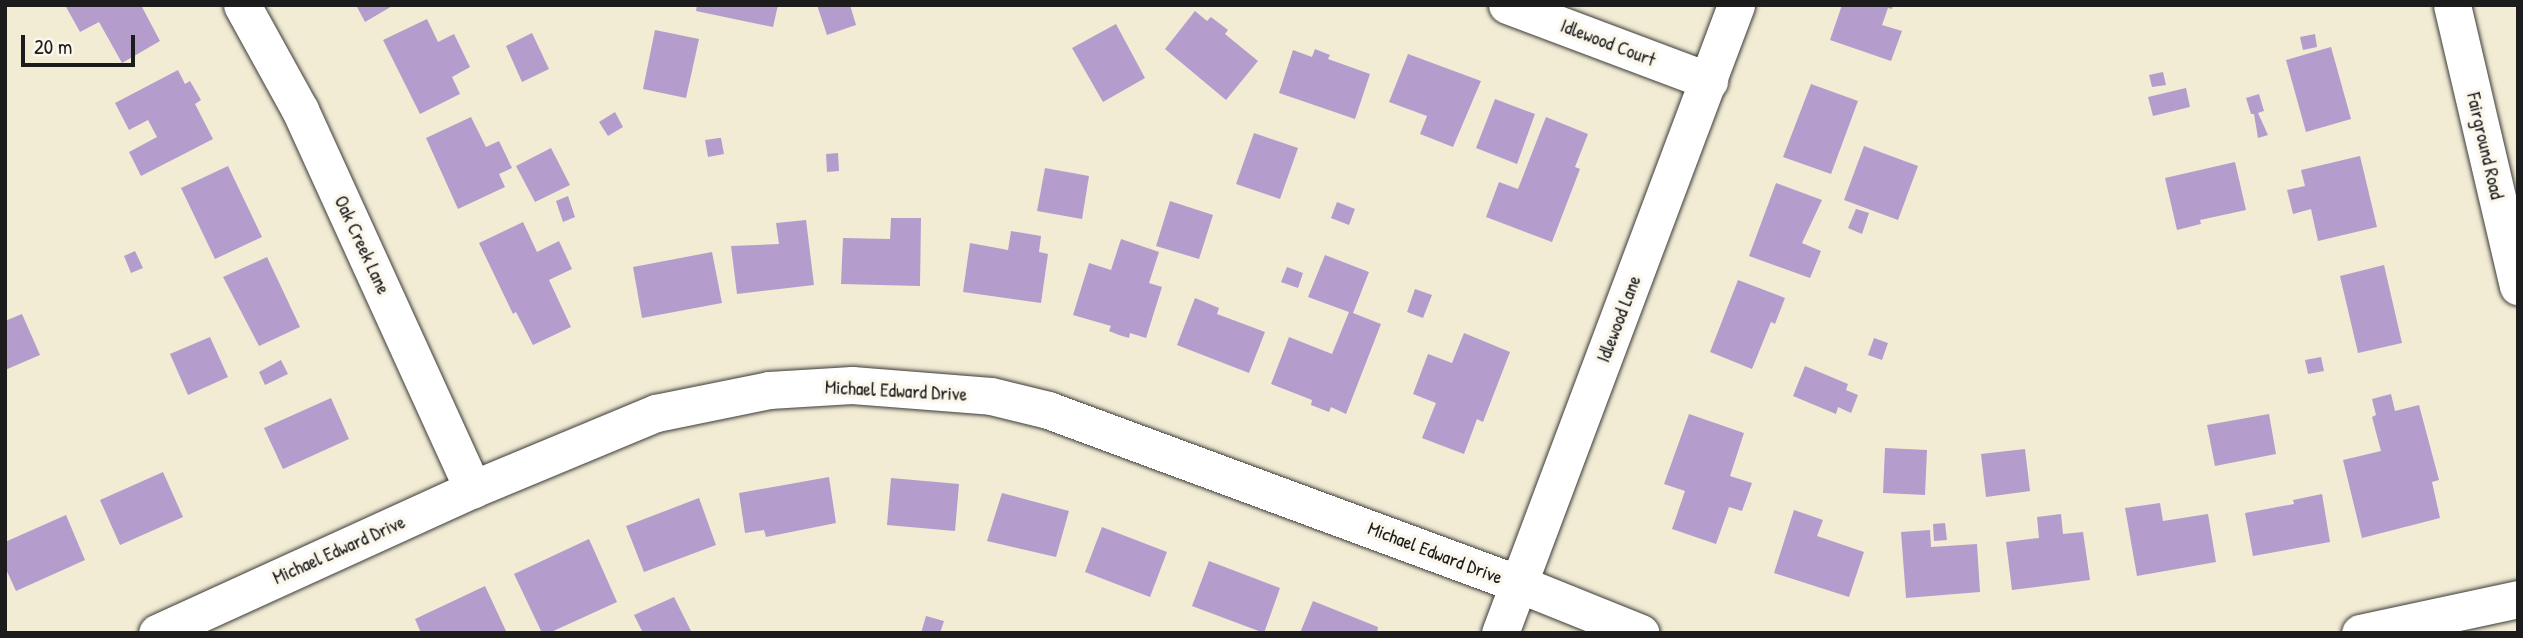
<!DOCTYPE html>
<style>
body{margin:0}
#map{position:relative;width:2523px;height:638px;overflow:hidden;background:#f2ecd5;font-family:"Patrick Hand",sans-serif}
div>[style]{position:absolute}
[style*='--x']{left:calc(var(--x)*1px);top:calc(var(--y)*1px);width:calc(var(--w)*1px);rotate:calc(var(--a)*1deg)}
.building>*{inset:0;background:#b49dcc}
.roads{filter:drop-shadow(0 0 2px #3c3b38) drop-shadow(0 0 2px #3c3b38)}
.minor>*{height:37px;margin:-18.5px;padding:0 18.5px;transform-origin:18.5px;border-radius:18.5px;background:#fff}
span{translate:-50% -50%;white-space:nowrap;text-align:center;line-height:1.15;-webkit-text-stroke:7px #fbf7ec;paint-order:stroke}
.street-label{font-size:19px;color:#1c1c1c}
.frame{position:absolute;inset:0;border:7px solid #1c1c1c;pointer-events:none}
.scale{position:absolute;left:21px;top:35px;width:114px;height:32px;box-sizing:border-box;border:4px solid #1c1c1c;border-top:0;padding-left:9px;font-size:21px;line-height:24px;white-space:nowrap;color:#1c1c1c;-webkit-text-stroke:5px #fbf7ec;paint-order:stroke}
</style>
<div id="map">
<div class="building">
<i style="clip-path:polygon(65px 5px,141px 5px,160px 41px,122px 63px,99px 22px,80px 32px)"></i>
<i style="clip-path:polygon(356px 5px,394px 5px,365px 22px)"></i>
<i style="clip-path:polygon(697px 5px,778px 5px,773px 27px,696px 11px)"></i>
<i style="clip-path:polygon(817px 5px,850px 5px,856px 25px,827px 35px)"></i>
<i style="clip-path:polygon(1842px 5px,1893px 5px,1892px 9px,1888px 8px,1882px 25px,1902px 31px,1891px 61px,1830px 40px)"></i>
<i style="clip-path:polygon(1195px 11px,1207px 21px,1211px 17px,1228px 30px,1225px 34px,1258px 61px,1226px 100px,1165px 49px)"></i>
<i style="clip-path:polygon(427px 19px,438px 42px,454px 34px,470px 67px,452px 77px,460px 94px,420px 114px,383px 40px)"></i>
<i style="clip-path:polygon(1116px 24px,1145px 78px,1103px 102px,1072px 48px)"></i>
<i style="clip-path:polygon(655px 30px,699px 39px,686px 98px,643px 89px)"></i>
<i style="clip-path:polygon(532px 33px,549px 69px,522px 82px,506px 46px)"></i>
<i style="clip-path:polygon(2315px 34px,2317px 47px,2303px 50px,2300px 37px)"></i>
<i style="clip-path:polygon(2331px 47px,2351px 119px,2306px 132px,2286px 60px)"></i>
<i style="clip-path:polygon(1315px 49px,1330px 55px,1328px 59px,1370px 74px,1355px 119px,1279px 93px,1293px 50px,1312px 57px)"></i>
<i style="clip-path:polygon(1408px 54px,1481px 81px,1453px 147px,1420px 134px,1427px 116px,1389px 102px)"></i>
<i style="clip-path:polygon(178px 70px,185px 84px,190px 81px,197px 93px,201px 100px,195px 104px,213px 139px,141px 176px,129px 152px,157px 137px,148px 120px,129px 130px,115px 103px)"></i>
<i style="clip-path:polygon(2163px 72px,2166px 85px,2152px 87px,2149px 75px)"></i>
<i style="clip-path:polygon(1811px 84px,1858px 101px,1831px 174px,1783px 157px)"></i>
<i style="clip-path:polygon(2186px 88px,2190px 107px,2153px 116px,2148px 97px)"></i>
<i style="clip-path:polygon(2259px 94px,2264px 111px,2258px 113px,2268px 135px,2258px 138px,2254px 114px,2251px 114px,2246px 98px)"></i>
<i style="clip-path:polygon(1495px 99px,1535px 114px,1517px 164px,1476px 148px)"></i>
<i style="clip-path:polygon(615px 112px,623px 127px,608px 136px,599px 122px)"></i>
<i style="clip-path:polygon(471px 117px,486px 147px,499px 141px,512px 168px,499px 174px,505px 187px,458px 209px,426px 138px)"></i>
<i style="clip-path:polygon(1546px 117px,1588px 134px,1575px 167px,1580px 169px,1552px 242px,1486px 217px,1499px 182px,1518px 189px)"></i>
<i style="clip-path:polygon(1254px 133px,1298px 148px,1280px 199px,1236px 184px)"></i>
<i style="clip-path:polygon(719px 138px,721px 138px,724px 154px,708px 157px,705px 140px)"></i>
<i style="clip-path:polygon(1864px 146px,1918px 166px,1898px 220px,1844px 200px)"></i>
<i style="clip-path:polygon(551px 148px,570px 185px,535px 202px,516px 166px)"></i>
<i style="clip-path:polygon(838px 153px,839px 171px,827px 172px,826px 154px)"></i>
<i style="clip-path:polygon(2360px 156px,2377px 227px,2318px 241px,2311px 209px,2293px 214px,2287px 190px,2305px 186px,2301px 170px)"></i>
<i style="clip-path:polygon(2235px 162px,2246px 210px,2200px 220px,2201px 224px,2177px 230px,2165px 178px)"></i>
<i style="clip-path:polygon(228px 166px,262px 237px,215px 259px,181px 188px)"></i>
<i style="clip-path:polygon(1045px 168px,1089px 176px,1082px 219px,1037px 211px)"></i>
<i style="clip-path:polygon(1776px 183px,1822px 200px,1802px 243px,1821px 251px,1810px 278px,1749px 256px)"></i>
<i style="clip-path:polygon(568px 196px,575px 217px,563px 222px,556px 201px)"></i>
<i style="clip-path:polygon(1170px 201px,1213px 215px,1199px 259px,1156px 246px)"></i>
<i style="clip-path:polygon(1337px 202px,1355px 209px,1349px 225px,1331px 218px)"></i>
<i style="clip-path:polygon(1856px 209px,1869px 213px,1862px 234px,1848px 228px)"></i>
<i style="clip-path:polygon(891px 218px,921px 218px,920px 286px,841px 284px,843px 238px,890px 239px)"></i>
<i style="clip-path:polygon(806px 220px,814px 285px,737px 294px,731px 246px,779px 244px,776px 223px)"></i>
<i style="clip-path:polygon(523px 222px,537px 252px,559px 241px,572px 269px,549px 280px,571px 327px,533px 345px,516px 312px,513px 314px,479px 243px)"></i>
<i style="clip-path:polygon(1011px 231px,1041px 236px,1039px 252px,1048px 254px,1041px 303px,963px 292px,970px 243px,1008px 250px)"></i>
<i style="clip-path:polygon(1121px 239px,1159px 252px,1149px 283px,1162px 287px,1146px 338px,1130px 333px,1129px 338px,1119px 335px,1109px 331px,1111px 326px,1073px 315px,1089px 263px,1111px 270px)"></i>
<i style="clip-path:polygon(135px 251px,143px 268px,131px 273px,124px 256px)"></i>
<i style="clip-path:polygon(712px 252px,722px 303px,642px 318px,633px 267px)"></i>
<i style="clip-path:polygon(1325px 255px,1369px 272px,1353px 313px,1381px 324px,1346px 414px,1331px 407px,1329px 412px,1311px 405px,1312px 400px,1271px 384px,1289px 337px,1332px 354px,1349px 312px,1308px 297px)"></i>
<i style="clip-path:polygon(267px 257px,300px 327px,259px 346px,223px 277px)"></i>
<i style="clip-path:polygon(2384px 265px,2402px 343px,2358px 353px,2340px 276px)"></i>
<i style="clip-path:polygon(1287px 267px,1303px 273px,1298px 288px,1281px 282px)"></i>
<i style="clip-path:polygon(1738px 280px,1785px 298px,1775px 324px,1771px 322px,1752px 369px,1710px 352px)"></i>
<i style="clip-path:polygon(1415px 289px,1432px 295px,1423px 318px,1407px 312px)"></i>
<i style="clip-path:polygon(1195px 298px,1219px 308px,1217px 314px,1265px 332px,1249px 373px,1177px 345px)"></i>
<i style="clip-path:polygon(22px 314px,40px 355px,5px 370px,5px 321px)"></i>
<i style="clip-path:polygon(1464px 333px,1510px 352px,1483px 422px,1477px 419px,1464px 454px,1422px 438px,1436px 403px,1413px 394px,1428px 354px,1452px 363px)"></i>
<i style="clip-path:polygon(210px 337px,228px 377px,188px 395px,170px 354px)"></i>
<i style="clip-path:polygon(1874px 338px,1888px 343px,1882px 360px,1868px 355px)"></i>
<i style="clip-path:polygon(2321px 357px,2324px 371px,2308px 374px,2305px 360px)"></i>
<i style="clip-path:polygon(281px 360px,288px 374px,265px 385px,259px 372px)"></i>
<i style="clip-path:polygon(1805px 366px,1848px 384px,1846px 390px,1858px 395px,1851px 413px,1838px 407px,1836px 414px,1793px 396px)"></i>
<i style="clip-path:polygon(2391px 394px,2395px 411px,2419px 405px,2439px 480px,2432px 482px,2440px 518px,2362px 538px,2343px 460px,2381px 451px,2372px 417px,2376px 415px,2372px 399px)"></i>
<i style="clip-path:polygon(331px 398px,349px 439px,283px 469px,264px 428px)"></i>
<i style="clip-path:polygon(1689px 414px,1744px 433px,1730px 476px,1752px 483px,1742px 511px,1729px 507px,1716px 544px,1672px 529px,1685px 491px,1664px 484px)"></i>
<i style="clip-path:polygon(2269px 414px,2276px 454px,2215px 466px,2207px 425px)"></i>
<i style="clip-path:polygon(1885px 448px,1927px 450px,1925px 495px,1883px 493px)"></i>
<i style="clip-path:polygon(2025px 449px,2030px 491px,1986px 497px,1981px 454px)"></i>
<i style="clip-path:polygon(163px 472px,183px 517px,120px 545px,100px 500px)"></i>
<i style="clip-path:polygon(829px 477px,836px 523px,766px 537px,764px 530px,745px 533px,739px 493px)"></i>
<i style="clip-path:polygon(891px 478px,959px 484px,955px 531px,887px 525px)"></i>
<i style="clip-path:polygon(1002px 493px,1069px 511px,1056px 557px,987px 541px)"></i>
<i style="clip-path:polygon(2322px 494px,2330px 542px,2253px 556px,2245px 513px,2294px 504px,2293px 500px)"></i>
<i style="clip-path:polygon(699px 498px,716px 545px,644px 572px,626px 526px)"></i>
<i style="clip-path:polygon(2160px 503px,2163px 521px,2208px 514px,2216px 562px,2137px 576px,2125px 508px)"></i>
<i style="clip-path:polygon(1794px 510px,1823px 520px,1817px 536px,1864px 552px,1849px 597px,1774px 573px)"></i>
<i style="clip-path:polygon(2061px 514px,2063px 534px,2083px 532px,2090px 580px,2012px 590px,2006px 542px,2039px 538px,2037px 517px)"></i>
<i style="clip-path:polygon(66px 515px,85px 560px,16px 591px,5px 567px,5px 542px)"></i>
<i style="clip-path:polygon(1945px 523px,1947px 540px,1934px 541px,1933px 524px)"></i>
<i style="clip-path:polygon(1102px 527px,1167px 552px,1150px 597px,1085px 572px)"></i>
<i style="clip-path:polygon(1930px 530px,1931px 547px,1977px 544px,1980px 592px,1906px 598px,1901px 532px)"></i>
<i style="clip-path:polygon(589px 539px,617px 602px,549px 633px,542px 633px,514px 574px)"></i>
<i style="clip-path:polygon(1209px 561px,1280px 588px,1264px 633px,1192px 606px)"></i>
<i style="clip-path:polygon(485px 586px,506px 631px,421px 633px,415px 619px)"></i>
<i style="clip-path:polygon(674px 597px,692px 633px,643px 633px,634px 615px)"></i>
<i style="clip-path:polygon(1313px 601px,1378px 627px,1377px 633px,1300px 633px)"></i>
<i style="clip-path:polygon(926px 616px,944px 621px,940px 633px,921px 633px)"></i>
</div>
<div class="roads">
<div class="minor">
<i style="--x:242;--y:5;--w:120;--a:61.1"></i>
<i style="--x:300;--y:110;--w:417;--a:65.5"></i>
<i style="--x:1507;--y:5;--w:216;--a:20.6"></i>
<i style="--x:2452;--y:5;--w:289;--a:76.8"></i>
<i style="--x:157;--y:633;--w:347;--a:-24.5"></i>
<i style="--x:473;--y:489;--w:198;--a:-22.6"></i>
<i style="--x:656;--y:413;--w:115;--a:-11.5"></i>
<i style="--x:769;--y:390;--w:83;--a:-3.4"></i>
<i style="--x:852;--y:385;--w:139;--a:4.5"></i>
<i style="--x:991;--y:396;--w:59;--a:13.8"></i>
<i style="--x:1048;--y:410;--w:502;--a:20.28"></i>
<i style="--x:1519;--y:584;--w:131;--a:21.9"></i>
<i style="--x:1500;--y:633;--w:671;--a:-69.4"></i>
<i style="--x:2360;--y:633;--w:162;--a:-12.1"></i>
</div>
</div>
<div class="street-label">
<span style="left:1608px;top:43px;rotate:21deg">Idlewood Court</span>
<span style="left:2485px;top:146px;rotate:77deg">Fairground Road</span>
<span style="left:362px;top:245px;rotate:65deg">Oak Creek Lane</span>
<span style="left:1619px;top:319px;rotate:-69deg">Idlewood Lane</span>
<span style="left:896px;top:391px;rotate:3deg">Michael Edward Drive</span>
<span style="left:339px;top:550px;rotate:-24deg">Michael Edward Drive</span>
<span style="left:1435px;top:553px;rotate:21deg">Michael Edward Drive</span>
</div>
<div class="frame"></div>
<div class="scale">20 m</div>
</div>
